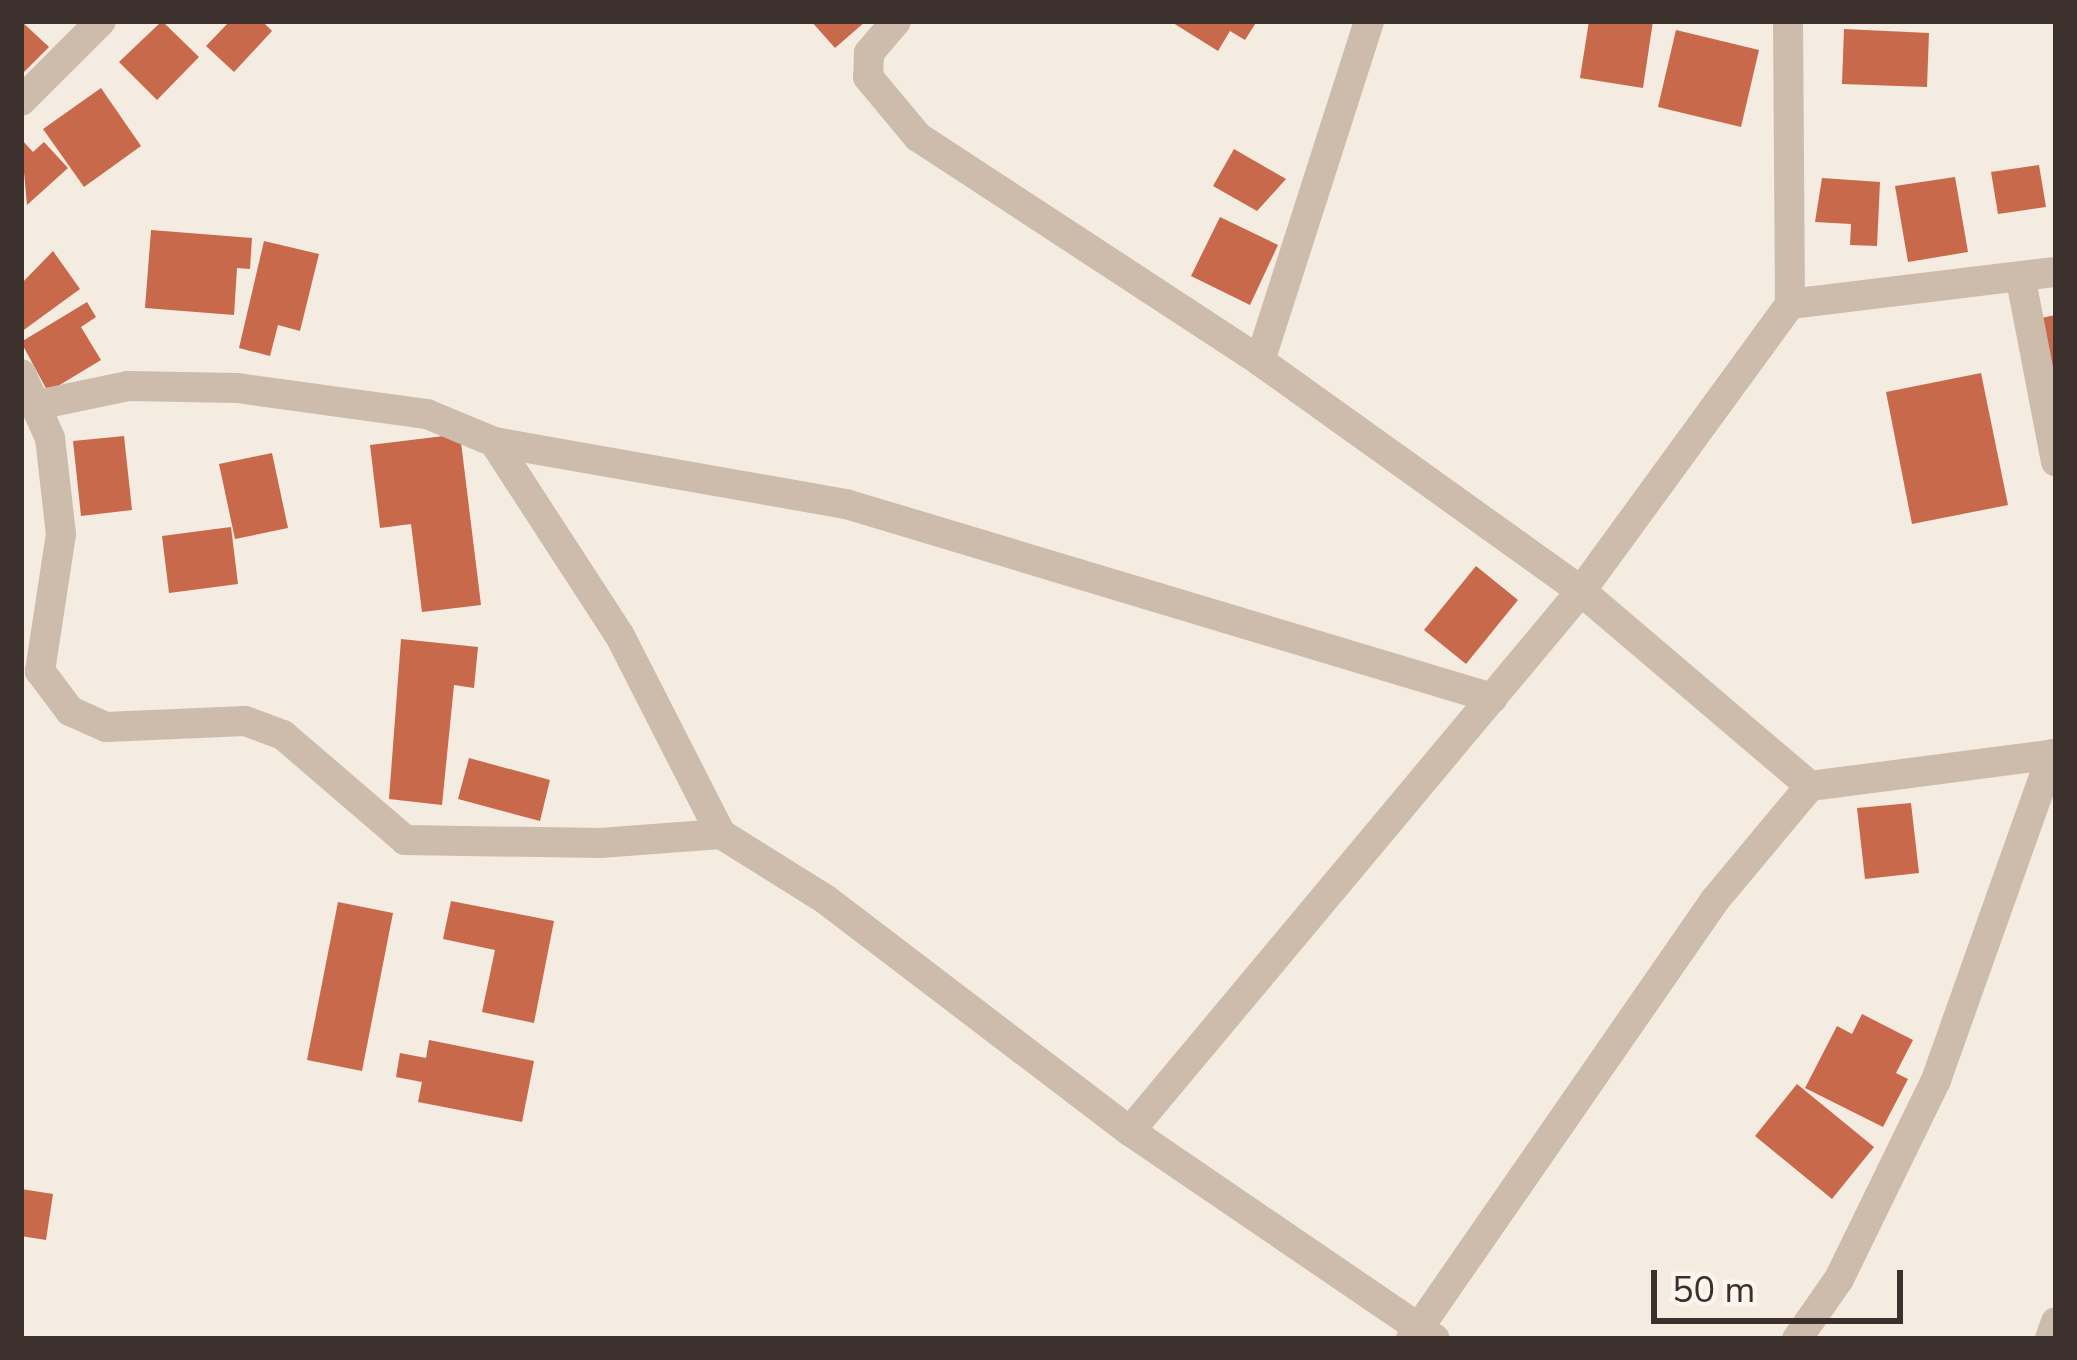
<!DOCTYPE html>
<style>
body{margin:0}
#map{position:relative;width:2077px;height:1360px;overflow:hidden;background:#f4ebe1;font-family:"Nunito Sans",sans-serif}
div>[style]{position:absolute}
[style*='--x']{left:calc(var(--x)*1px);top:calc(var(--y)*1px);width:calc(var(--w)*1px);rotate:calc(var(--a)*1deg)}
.building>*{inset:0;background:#c8694b}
.street>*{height:30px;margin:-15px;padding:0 15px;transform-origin:15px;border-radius:15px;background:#cdbbac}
span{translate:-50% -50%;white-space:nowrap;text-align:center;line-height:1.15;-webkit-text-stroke:9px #fbf5ee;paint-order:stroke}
.frame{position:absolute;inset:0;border:24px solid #3b302b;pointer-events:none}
.scale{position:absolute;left:1651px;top:1270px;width:252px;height:54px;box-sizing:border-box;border:6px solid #3b302b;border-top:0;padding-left:15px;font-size:36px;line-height:42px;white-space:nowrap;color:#3b302b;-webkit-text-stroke:9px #fbf5ee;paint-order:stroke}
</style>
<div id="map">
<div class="building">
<i style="clip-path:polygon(21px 21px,49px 47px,21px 75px)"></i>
<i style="clip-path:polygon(162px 21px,199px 57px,157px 100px,119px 62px)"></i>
<i style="clip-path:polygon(230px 21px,262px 21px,272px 31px,234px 72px,206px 46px)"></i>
<i style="clip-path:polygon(811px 21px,866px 21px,835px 48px)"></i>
<i style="clip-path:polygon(1170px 21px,1257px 21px,1245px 40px,1230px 31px,1218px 51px)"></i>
<i style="clip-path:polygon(1589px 21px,1653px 21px,1643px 88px,1580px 78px)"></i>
<i style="clip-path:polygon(1844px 29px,1929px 33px,1927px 87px,1842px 84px)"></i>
<i style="clip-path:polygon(1676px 30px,1759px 50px,1741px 127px,1658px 107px)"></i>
<i style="clip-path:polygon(101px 88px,141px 146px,84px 187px,43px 129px)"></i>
<i style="clip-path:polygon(21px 139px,33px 152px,44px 142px,68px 168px,27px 205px)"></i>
<i style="clip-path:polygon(1234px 149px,1286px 179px,1257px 211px,1213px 186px)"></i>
<i style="clip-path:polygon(2039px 165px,2046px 207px,1998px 214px,1991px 172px)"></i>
<i style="clip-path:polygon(1955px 177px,1968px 252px,1908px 262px,1895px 186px)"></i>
<i style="clip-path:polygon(1822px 178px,1880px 182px,1877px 246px,1850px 245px,1851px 224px,1815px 222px)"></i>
<i style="clip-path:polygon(1220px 217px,1278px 245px,1250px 305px,1191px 276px)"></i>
<i style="clip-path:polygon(151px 230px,252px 238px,250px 269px,237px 268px,234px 315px,145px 308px)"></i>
<i style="clip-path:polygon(264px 241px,319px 254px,300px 331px,278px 325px,270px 356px,239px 348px)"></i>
<i style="clip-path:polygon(53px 251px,80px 289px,21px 332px,21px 284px)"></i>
<i style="clip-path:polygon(87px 302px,96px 317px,81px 327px,101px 360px,48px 392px,21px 342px)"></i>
<i style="clip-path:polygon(2056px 315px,2056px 385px,2041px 318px)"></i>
<i style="clip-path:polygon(1981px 373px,2008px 505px,1912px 524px,1886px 392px)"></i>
<i style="clip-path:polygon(460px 434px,481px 605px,422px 612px,411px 524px,380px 528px,370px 445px)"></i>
<i style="clip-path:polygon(124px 436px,132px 510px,81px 516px,73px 441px)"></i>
<i style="clip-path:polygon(272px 453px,288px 528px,235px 539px,219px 464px)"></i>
<i style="clip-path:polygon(231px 527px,238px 584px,169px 593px,162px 536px)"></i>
<i style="clip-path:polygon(1476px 566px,1518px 600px,1466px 664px,1424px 630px)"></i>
<i style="clip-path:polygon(401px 639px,478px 647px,474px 688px,454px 685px,442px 805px,389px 799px)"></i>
<i style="clip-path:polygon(469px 758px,550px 780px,540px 821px,458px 799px)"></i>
<i style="clip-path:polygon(1911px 803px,1919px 873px,1865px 879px,1857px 808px)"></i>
<i style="clip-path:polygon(451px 901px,554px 921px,534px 1023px,482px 1012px,495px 950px,443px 939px)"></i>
<i style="clip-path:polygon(338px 902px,393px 913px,362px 1071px,307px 1060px)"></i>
<i style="clip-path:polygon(1862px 1014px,1913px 1040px,1896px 1073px,1908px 1079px,1883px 1127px,1805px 1088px,1837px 1026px,1852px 1034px)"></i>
<i style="clip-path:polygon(429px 1040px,534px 1061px,522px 1122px,418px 1102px,422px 1082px,396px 1077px,400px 1053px,426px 1058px)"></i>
<i style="clip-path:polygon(1797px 1084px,1874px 1147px,1832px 1199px,1755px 1136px)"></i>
<i style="clip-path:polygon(21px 1189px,53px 1194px,46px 1240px,21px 1236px)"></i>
</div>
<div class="street">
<i style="--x:896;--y:21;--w:42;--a:130.2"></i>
<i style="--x:869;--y:53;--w:24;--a:92"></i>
<i style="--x:868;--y:77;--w:78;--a:50.2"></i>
<i style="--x:918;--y:137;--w:409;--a:33.2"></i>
<i style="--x:1260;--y:361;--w:395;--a:35.6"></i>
<i style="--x:1581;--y:591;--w:301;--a:40.4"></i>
<i style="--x:21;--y:101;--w:113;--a:-45"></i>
<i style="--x:2021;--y:280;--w:185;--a:79.1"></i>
<i style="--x:1790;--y:304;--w:268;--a:-6.9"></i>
<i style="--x:1260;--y:361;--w:357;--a:-72.2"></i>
<i style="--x:21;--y:374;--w:70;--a:65.6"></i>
<i style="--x:50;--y:438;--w:97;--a:83.5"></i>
<i style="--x:61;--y:534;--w:139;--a:98.7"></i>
<i style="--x:40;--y:671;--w:50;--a:53.1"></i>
<i style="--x:70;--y:711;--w:39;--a:24"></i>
<i style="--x:106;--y:727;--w:139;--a:-2.5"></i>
<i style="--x:245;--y:721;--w:40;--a:20.2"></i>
<i style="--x:283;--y:735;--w:161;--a:40.7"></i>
<i style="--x:405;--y:840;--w:195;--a:0.9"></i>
<i style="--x:600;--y:843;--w:121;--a:-4.3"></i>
<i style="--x:721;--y:834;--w:123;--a:32"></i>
<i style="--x:825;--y:899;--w:383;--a:37.3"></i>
<i style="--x:1130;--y:1131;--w:369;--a:34.3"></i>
<i style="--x:37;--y:405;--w:93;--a:-11.8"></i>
<i style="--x:128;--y:386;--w:109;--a:1.1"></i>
<i style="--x:237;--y:388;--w:192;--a:7.8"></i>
<i style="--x:427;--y:414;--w:73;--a:22.7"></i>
<i style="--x:494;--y:442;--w:231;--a:57"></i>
<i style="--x:620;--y:636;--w:222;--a:63"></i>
<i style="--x:494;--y:442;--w:357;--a:10"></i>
<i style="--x:846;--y:504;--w:675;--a:16.72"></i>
<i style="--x:1130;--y:1131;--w:704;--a:-50.13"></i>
<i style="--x:1581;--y:591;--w:355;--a:-53.9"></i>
<i style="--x:1790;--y:304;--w:283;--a:-90.4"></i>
<i style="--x:1411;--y:1339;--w:534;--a:-55.3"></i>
<i style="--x:1715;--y:900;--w:148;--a:-50.2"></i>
<i style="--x:1810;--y:786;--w:248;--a:-7.4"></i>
<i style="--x:1797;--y:1339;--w:73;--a:-55"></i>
<i style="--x:1839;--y:1279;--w:221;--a:-64"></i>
<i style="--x:1936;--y:1080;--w:346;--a:-70.4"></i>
<i style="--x:2050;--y:1339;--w:18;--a:-71"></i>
</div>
<div class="frame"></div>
<div class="scale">50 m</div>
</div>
